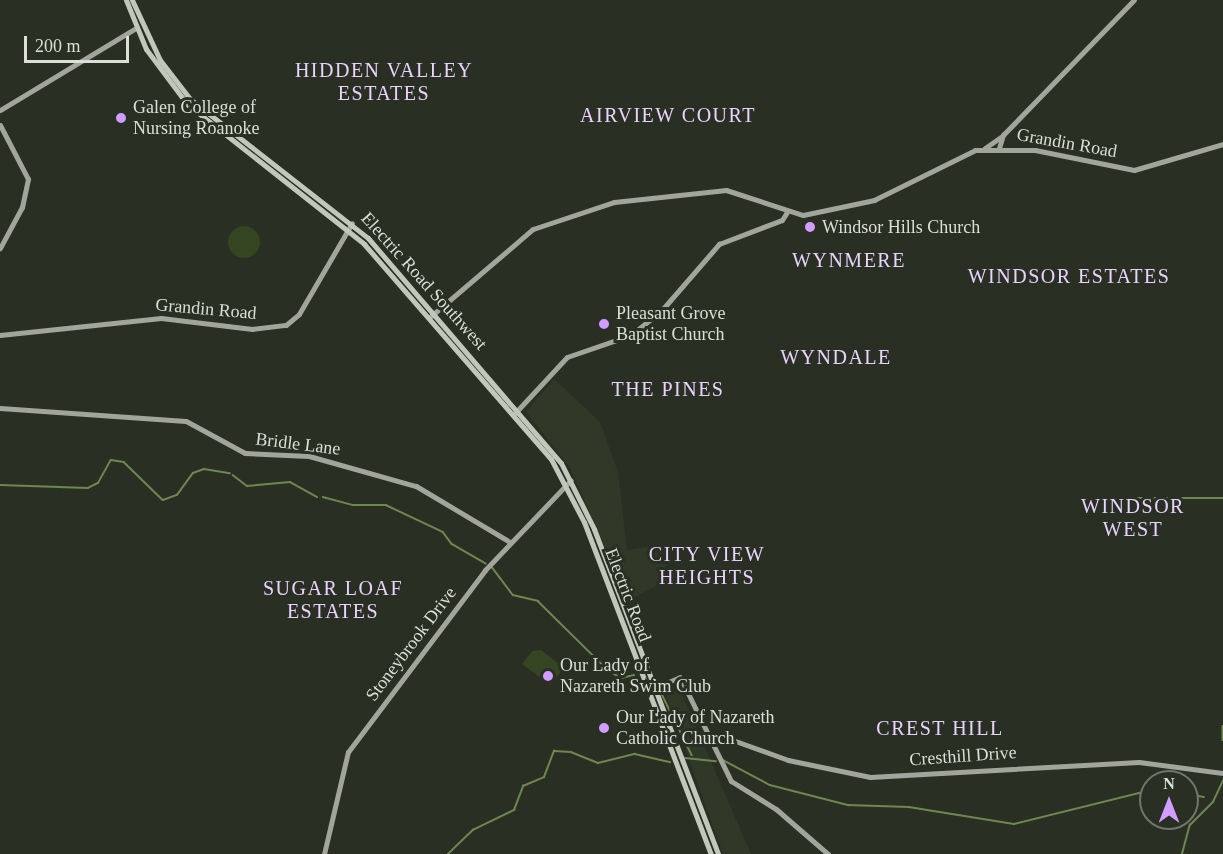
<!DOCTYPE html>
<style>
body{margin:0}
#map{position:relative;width:1223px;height:854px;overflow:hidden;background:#2a2f24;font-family:"Times New Roman",serif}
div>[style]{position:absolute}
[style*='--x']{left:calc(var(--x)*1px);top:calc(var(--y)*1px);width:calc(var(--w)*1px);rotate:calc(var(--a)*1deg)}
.built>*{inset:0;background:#303827}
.green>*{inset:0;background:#354421}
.round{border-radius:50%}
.stream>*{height:1.5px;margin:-0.75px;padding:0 0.75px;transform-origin:0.75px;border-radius:0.75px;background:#6e8750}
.secondary>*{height:5px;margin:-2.5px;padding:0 2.5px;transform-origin:2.5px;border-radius:2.5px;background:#a1a59c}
.primary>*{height:5px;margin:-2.5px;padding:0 2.5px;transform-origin:2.5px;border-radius:2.5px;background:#c1c7bb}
.dots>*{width:16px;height:16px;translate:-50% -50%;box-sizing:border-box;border:3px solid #2a2f24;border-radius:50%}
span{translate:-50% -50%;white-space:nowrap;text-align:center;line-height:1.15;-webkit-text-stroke:6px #2a2f24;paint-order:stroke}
.poi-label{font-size:18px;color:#dbdfd7}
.left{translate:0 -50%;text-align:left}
.street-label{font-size:18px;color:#dbdfd7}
.neighbourhood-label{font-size:20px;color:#e8d3fc;letter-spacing:1.5px}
.north{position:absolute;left:1139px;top:770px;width:60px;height:60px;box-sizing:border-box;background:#2a2f24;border:2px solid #71756c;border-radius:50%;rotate:0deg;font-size:16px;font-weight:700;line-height:24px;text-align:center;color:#dbdfd7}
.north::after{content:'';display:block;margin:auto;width:21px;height:27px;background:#d19dfe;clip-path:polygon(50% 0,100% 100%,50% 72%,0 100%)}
.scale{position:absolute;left:24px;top:36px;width:105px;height:27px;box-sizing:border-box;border:3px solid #dbdfd7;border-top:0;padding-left:8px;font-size:18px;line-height:21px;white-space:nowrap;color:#dbdfd7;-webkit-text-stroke:4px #2a2f24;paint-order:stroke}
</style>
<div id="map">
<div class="built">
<i style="clip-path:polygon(554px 379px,600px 422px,618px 472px,627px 550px,664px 545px,668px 580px,629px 600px,569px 466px,526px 412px)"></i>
<i style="clip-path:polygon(678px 685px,751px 854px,723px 854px,664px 690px)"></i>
</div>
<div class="green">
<i class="round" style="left:228px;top:226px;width:32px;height:32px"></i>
<i style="clip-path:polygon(541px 650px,564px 668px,550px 685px,522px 664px,532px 651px)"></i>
</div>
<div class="stream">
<i style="--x:233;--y:475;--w:18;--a:38"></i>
<i style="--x:247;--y:486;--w:43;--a:-5.3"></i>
<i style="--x:290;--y:482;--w:31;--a:29"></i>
<i style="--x:0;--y:485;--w:88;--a:2"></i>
<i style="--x:88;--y:488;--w:11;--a:-27"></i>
<i style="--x:98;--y:483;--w:26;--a:-61"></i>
<i style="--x:111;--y:460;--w:13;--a:9"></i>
<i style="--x:124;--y:462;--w:54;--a:44.3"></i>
<i style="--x:163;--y:500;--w:15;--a:-20"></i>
<i style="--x:177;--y:495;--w:27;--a:-54"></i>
<i style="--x:193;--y:473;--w:12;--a:-20"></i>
<i style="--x:204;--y:469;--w:26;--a:9"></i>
<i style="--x:323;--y:497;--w:31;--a:15"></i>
<i style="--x:353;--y:505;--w:33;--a:0"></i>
<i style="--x:386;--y:505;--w:63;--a:25.3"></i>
<i style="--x:443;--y:532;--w:15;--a:53"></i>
<i style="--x:452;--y:544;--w:39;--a:30"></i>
<i style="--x:1131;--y:498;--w:92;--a:0"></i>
<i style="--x:492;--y:567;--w:35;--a:53"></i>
<i style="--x:513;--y:595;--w:26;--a:13"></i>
<i style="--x:538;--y:601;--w:98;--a:44.6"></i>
<i style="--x:608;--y:670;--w:15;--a:32"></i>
<i style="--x:621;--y:678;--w:13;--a:-13"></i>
<i style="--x:634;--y:675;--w:11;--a:68"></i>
<i style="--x:662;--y:694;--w:68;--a:63.8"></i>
<i style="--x:1223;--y:726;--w:14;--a:90"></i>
<i style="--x:685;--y:758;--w:31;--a:6"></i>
<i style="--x:723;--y:760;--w:53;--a:28"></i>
<i style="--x:770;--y:785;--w:81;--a:14.4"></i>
<i style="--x:848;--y:805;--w:61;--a:1.9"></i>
<i style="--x:909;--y:807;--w:106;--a:9.2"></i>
<i style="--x:1014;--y:824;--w:141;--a:-13.9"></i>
<i style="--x:1187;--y:794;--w:17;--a:10"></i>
<i style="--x:448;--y:854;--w:35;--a:-44"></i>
<i style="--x:473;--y:830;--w:46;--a:-26"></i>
<i style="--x:514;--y:810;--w:26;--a:-69"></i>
<i style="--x:523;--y:786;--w:23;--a:-23"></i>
<i style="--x:544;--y:777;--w:28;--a:-69"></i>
<i style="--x:554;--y:751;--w:17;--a:3"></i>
<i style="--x:571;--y:752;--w:29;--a:22"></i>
<i style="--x:598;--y:763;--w:38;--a:-14"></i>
<i style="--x:635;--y:754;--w:36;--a:13"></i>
<i style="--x:1182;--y:854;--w:30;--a:-75"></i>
<i style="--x:1190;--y:825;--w:33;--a:-45"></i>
<i style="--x:1213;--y:802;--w:23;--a:-65"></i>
</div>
<div class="secondary">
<i style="--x:0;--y:110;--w:159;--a:-31.1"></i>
<i style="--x:0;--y:125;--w:61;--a:62.6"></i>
<i style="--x:28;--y:179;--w:29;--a:102"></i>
<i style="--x:22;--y:207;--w:47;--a:118.2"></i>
<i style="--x:985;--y:148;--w:21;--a:-35"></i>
<i style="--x:999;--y:148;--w:14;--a:-73"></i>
<i style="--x:1003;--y:135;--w:188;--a:-45.9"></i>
<i style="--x:431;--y:316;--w:134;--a:-40.5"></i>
<i style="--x:533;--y:229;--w:85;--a:-18.4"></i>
<i style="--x:614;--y:202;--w:113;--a:-6.1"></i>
<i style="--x:726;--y:190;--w:81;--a:18"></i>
<i style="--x:803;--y:215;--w:73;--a:-11.9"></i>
<i style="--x:874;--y:200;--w:113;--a:-26.3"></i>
<i style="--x:975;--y:150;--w:60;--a:0"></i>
<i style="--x:1035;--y:150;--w:101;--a:11.4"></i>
<i style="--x:1134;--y:170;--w:93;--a:-16.3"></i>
<i style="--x:0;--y:335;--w:162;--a:-6"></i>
<i style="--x:161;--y:318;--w:92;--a:6.9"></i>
<i style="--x:252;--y:329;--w:34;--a:-7"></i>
<i style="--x:286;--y:325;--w:17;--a:-40"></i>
<i style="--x:299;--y:314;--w:105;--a:-59.8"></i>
<i style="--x:0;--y:408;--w:186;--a:4"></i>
<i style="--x:186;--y:421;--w:67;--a:28.5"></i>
<i style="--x:245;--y:453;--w:64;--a:2.7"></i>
<i style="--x:309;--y:456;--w:111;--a:15.7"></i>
<i style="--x:416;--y:486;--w:109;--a:30.8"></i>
<i style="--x:515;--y:413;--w:76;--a:-47.1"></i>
<i style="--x:567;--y:357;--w:68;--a:-19"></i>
<i style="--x:631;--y:335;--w:38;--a:-39"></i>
<i style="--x:661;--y:311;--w:89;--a:-49.1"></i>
<i style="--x:719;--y:244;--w:67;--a:-20.9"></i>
<i style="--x:782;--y:220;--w:9;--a:-58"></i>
<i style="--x:652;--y:689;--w:30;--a:-23"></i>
<i style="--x:680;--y:677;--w:116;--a:63.9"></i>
<i style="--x:731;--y:781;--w:53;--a:31.9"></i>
<i style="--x:776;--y:809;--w:69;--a:40.9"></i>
<i style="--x:711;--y:739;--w:16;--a:-4"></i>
<i style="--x:727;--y:738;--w:65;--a:19.8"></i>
<i style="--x:788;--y:760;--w:84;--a:11.7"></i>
<i style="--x:870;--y:777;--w:269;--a:-3.2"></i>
<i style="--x:1139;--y:762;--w:85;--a:7.5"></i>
<i style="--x:324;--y:854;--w:105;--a:-76.8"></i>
<i style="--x:348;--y:752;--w:228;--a:-53"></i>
<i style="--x:485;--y:570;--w:124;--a:-46.3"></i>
</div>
<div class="primary">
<i style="--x:126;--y:0;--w:53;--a:67.8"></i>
<i style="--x:146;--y:49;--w:69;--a:53.3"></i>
<i style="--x:187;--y:104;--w:226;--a:38.3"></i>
<i style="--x:364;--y:244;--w:285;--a:49"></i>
<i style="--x:551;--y:459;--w:71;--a:62.4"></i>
<i style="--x:584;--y:522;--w:355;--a:69.1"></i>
<i style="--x:132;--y:0;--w:66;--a:65"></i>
<i style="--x:160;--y:60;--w:49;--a:52.4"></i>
<i style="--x:190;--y:99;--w:226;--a:38"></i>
<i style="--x:368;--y:238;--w:296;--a:49.4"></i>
<i style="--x:561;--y:463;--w:74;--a:63.4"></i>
<i style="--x:594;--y:529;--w:348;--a:69.1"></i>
</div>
<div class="dots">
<i style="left:121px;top:118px;background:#d19dfe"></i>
<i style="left:810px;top:227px;background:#d19dfe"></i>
<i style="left:604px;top:324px;background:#d19dfe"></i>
<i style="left:548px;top:676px;background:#d19dfe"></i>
<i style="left:604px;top:728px;background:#d19dfe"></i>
</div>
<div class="poi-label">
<span class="left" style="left:133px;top:118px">Galen College of<br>Nursing Roanoke</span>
<span class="left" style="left:822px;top:227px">Windsor Hills Church</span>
<span class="left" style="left:616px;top:324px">Pleasant Grove<br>Baptist Church</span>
<span class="left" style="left:560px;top:676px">Our Lady of<br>Nazareth Swim Club</span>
<span class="left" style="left:616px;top:728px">Our Lady of Nazareth<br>Catholic Church</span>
</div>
<div class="street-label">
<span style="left:1067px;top:143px;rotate:10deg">Grandin Road</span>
<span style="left:424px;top:281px;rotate:48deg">Electric Road Southwest</span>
<span style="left:206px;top:309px;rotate:5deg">Grandin Road</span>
<span style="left:298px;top:444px;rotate:7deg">Bridle Lane</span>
<span style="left:628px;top:595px;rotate:69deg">Electric Road</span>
<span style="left:411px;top:644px;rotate:-53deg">Stoneybrook Drive</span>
<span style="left:963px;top:756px;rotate:-4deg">Cresthill Drive</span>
</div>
<div class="neighbourhood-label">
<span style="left:384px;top:82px">HIDDEN VALLEY<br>ESTATES</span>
<span style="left:668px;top:115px">AIRVIEW COURT</span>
<span style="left:849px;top:260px">WYNMERE</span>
<span style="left:1069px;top:276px">WINDSOR ESTATES</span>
<span style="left:836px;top:357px">WYNDALE</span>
<span style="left:668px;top:389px">THE PINES</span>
<span style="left:1133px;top:518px">WINDSOR<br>WEST</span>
<span style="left:707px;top:566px">CITY VIEW<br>HEIGHTS</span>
<span style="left:333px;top:600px">SUGAR LOAF<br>ESTATES</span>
<span style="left:940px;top:728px">CREST HILL</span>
</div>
<div class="north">N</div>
<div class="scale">200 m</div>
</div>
